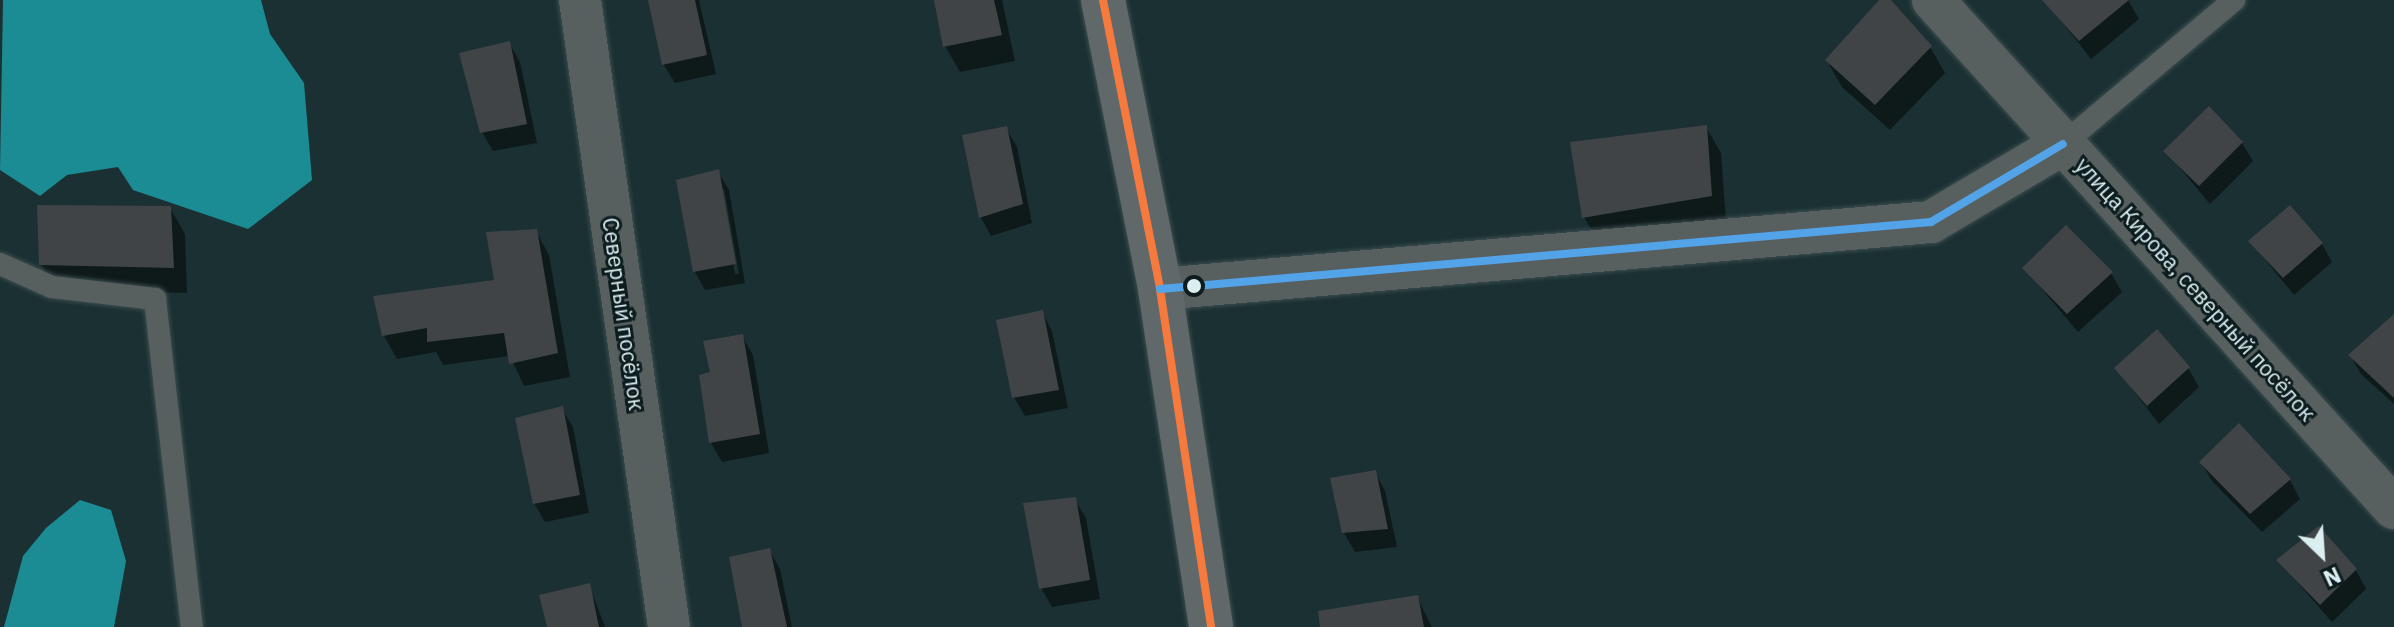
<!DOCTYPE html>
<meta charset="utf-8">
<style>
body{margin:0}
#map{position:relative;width:2394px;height:627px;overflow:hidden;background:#1b3032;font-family:"IBM Plex Sans",sans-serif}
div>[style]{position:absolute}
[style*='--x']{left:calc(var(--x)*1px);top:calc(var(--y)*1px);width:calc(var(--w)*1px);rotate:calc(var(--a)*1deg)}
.water>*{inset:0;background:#1b8b94}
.shadow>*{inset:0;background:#0007}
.building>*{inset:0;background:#404447}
.roads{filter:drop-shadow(0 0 2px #3b4d4f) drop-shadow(0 0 2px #3b4d4f)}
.lane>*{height:22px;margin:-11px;padding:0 11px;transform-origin:11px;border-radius:11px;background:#575f5f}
.street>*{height:42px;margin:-21px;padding:0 21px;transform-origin:21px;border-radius:21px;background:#575f5f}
.secondary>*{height:44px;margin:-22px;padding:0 22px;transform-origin:22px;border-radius:22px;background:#606869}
.bus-1>*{height:8px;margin:-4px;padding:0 4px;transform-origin:4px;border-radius:4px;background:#f6793e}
.bus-2>*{height:8px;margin:-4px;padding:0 4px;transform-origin:4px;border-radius:4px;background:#53a3e8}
.dots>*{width:22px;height:22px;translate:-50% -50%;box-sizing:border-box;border:4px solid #0d1c1e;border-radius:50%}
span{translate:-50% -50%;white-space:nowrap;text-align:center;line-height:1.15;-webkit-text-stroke:6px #0d1c1e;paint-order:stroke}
.street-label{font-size:22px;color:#dbeff1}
.north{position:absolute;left:2282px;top:515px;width:80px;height:80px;-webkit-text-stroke:6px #0d1c1e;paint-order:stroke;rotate:155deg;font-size:22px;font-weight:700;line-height:32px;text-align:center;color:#dbeff1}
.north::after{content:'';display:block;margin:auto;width:28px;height:36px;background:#dbeff1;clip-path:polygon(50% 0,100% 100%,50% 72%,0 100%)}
</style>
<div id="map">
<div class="water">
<i style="clip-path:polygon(3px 0,261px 0,270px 34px,304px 83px,312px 180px,248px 229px,133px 190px,118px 167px,67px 175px,40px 196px,0 170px)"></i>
<i style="clip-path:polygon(80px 500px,111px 510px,126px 561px,114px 627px,4px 627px,23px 556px,46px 528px)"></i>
</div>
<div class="shadow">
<i style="clip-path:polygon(650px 0,699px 0,716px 74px,675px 83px,664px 65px)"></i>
<i style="clip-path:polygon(936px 0,1002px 0,1015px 61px,960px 72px,945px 46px)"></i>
<i style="clip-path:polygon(1882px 0,1888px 0,1930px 47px,1945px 73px,1890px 130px,1842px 87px,1827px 61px)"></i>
<i style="clip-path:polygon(2060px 0,2128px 0,2139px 19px,2091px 59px,2051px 8px)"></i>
<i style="clip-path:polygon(509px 43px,520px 62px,537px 143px,493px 151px,482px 132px)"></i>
<i style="clip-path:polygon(1706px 127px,1721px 153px,1726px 222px,1599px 243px,1584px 217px)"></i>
<i style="clip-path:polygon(1006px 128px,1017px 147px,1032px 223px,991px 236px,981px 218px,965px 136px)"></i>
<i style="clip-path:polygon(2242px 143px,2253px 161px,2210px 204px,2166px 151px)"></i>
<i style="clip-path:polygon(evenodd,718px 172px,729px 190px,745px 283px,705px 290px,695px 272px,718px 172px,720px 189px,724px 189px,739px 274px,735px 274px,720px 189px)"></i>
<i style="clip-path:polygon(170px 208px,185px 234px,187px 293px,56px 290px,41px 264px)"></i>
<i style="clip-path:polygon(536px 231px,549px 255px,570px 377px,524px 386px,510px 356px,443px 365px,436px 352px,397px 359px,384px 336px,497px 281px)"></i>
<i style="clip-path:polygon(2250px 241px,2322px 244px,2332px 262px,2294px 295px)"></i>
<i style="clip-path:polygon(2025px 269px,2111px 273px,2122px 292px,2078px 332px)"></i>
<i style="clip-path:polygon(1042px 312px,1052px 331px,1068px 408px,1025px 416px,1014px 397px)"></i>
<i style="clip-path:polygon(2394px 316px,2394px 404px,2361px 374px,2350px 355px)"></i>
<i style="clip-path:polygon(742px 336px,753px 355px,769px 453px,722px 462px,711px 443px,701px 376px,712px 374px)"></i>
<i style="clip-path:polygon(2188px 368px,2199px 387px,2159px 424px,2117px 369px)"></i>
<i style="clip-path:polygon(562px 409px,573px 427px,589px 513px,545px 522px,534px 503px)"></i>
<i style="clip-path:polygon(2201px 462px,2290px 480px,2300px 499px,2262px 532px,2212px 481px)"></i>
<i style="clip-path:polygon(1375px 472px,1385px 491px,1397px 547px,1355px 552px,1344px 533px)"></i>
<i style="clip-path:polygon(1075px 500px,1086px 518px,1100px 599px,1052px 607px,1041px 588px)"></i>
<i style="clip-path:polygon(769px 550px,780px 569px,792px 627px,744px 627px)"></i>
<i style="clip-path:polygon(2278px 560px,2356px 570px,2366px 589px,2332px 622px)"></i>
<i style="clip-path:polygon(589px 585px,605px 627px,549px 627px)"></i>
<i style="clip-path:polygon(1417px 597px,1432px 627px,1354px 627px)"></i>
</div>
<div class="building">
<i style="clip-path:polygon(648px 0,695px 0,707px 55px,662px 65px)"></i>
<i style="clip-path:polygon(934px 0,994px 0,1002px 35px,943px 47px)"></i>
<i style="clip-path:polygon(1879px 0,1891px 0,1932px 46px,1875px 105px,1825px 60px)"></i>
<i style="clip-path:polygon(2042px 0,2129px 0,2079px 41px)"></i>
<i style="clip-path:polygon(510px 41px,527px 124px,480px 133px,459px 53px)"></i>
<i style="clip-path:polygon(2209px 106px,2243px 142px,2199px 186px,2163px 151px)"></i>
<i style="clip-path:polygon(1707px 125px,1712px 196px,1582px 218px,1570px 142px)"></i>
<i style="clip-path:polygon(1007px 126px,1023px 204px,979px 218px,962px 135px)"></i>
<i style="clip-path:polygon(719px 169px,736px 264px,693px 272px,676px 180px)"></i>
<i style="clip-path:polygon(37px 205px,171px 206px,174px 268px,39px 265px)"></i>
<i style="clip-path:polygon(2290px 205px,2323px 243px,2283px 278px,2248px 241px)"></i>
<i style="clip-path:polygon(2066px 225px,2113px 272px,2067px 314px,2022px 268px)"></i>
<i style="clip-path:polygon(537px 229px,558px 353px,509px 364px,504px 333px,427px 342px,427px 328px,382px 336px,373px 296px,494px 280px,486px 232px)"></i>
<i style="clip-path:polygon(1043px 310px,1059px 390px,1012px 398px,996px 320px)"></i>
<i style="clip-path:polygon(2394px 314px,2394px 398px,2348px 355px)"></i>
<i style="clip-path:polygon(2157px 329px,2190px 367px,2147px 406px,2114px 368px)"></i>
<i style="clip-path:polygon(743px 334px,760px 434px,709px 443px,699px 375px,710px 372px,703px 341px)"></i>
<i style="clip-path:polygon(563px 406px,580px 495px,533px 504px,515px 418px)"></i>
<i style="clip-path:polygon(2239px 423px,2291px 479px,2250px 514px,2199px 462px)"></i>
<i style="clip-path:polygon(1376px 470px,1388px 529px,1342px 533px,1330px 478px)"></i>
<i style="clip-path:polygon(1076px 497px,1090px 580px,1039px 589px,1023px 503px)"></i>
<i style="clip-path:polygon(2319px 526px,2357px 569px,2320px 605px,2276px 560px)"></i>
<i style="clip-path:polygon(770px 548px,787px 627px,742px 627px,729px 557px)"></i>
<i style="clip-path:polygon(590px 583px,599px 627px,547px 627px,539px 595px)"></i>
<i style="clip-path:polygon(1418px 595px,1424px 627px,1320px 627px,1318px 611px)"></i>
</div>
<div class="roads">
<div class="lane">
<i style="--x:2063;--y:144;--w:224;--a:-40.1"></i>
<i style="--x:0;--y:264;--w:57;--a:23.9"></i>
<i style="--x:52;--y:287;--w:104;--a:6.6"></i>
<i style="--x:155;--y:299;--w:330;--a:83.6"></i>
</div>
<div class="street">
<i style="--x:580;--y:0;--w:633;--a:81.92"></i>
<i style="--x:1933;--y:0;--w:686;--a:47.78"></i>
<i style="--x:1160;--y:289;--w:774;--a:-4.97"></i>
<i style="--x:1931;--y:222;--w:153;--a:-30.6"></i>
</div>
<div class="secondary">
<i style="--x:1103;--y:0;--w:295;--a:78.8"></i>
<i style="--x:1160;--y:289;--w:342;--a:81.4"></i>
</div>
</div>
<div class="bus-1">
<i style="--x:1103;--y:0;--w:295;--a:78.8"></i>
<i style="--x:1160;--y:289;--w:342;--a:81.4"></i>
</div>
<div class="bus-2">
<i style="--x:1160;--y:289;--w:774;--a:-4.97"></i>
<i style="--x:1931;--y:222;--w:153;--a:-30.6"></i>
</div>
<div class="dots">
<i style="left:1194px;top:286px;background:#dbeff1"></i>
</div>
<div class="street-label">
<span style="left:2196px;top:289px;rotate:48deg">улица Кирова, северный посёлок</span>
<span style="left:624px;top:314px;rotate:82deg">Северный посёлок</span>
</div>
<div class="north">N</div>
</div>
